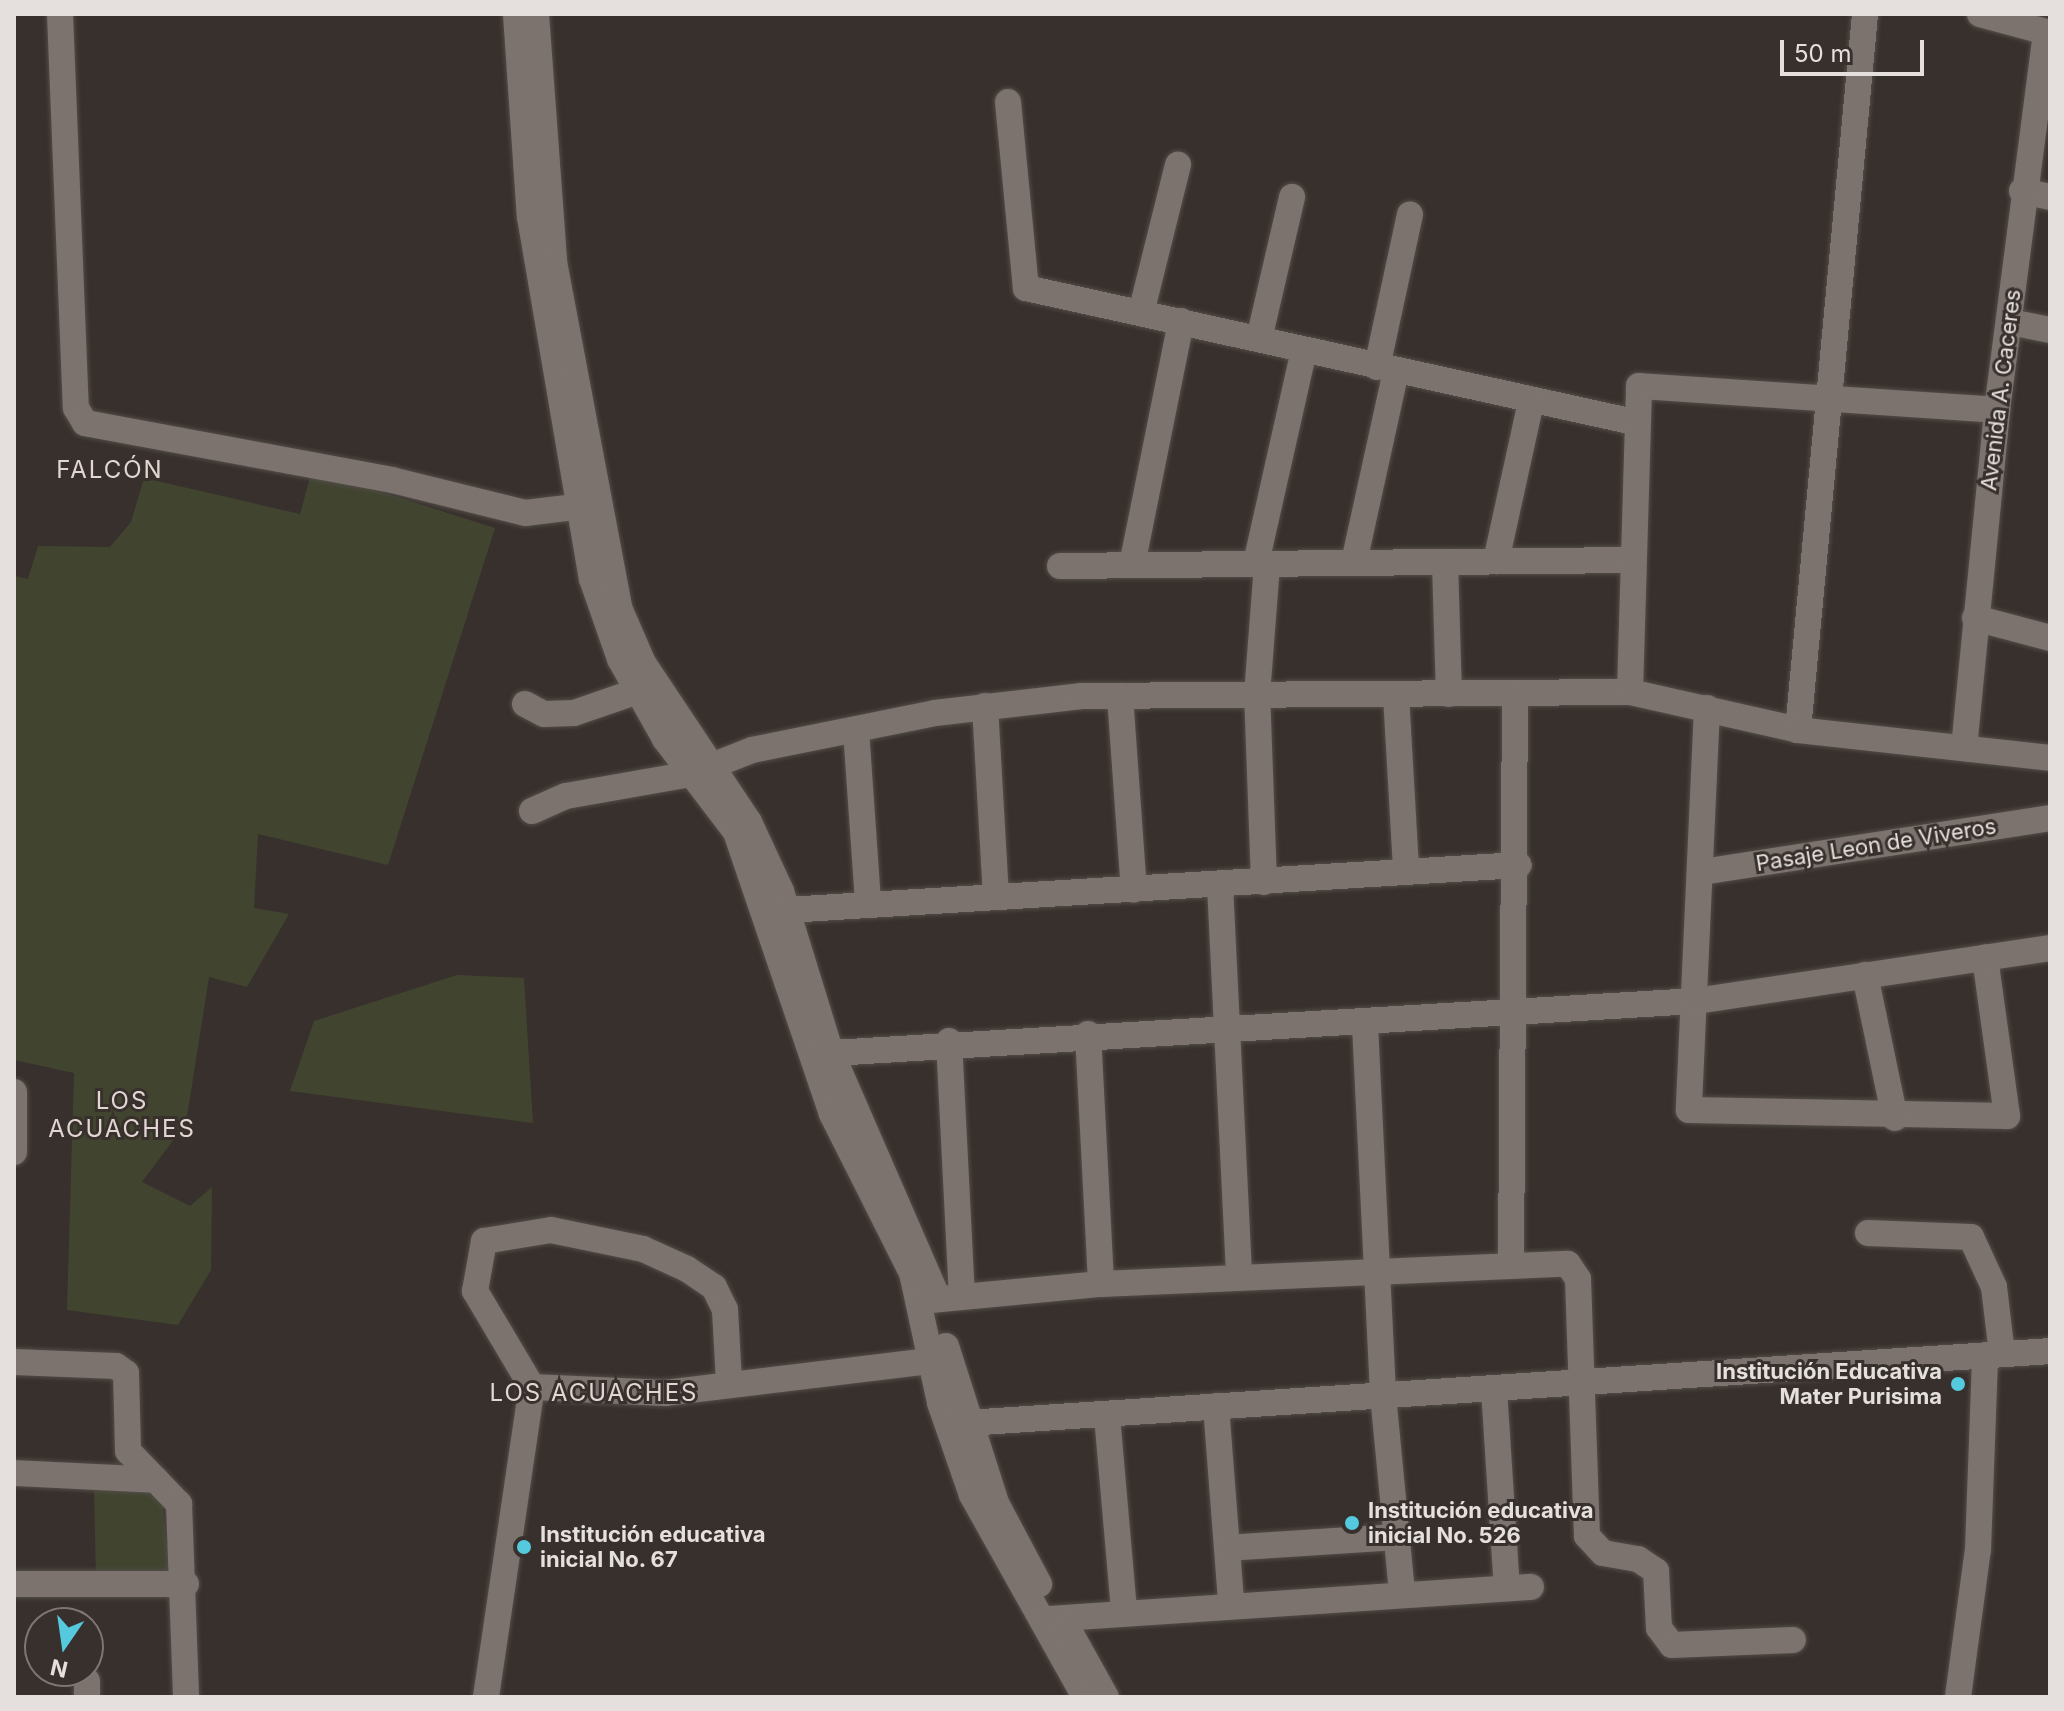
<!DOCTYPE html>
<meta charset="utf-8">
<style>
body{margin:0}
#map{position:relative;width:2064px;height:1711px;overflow:hidden;background:#38302c;font-family:Inter,sans-serif}
div>[style]{position:absolute}
[style*='--x']{left:calc(var(--x)*1px);top:calc(var(--y)*1px);width:calc(var(--w)*1px);rotate:calc(var(--a)*1deg)}
.green>*{inset:0;background:#414530}
.roads{filter:drop-shadow(0 0 2px #524c48) drop-shadow(0 0 2px #524c48)}
.minor>*{height:26px;margin:-13px;padding:0 13px;transform-origin:13px;border-radius:13px;background:#7c736e}
.dots>*{width:22px;height:22px;translate:-50% -50%;box-sizing:border-box;border:4px solid #38302c;border-radius:50%}
span{translate:-50% -50%;white-space:nowrap;text-align:center;line-height:1.15;-webkit-text-stroke:6px #38302c;paint-order:stroke}
.street-label{font-size:22px;color:#e5e0dd}
.poi-label{font-size:22px;color:#e5e0dd;font-weight:700}
.right{translate:-100% -50%;text-align:right}
.left{translate:0 -50%;text-align:left}
.neighbourhood-label{font-size:24px;color:#e1d6d1;letter-spacing:2px}
.frame{position:absolute;inset:0;border:16px solid #e5e0dd;pointer-events:none}
.north{position:absolute;left:24px;top:1607px;width:80px;height:80px;box-sizing:border-box;background:#38302c;border:2px solid #7d7673;border-radius:50%;rotate:193deg;font-size:22px;font-weight:700;line-height:32px;text-align:center;color:#e5e0dd}
.north::after{content:'';display:block;margin:auto;width:28px;height:36px;background:#55cadf;clip-path:polygon(50% 0,100% 100%,50% 72%,0 100%)}
.scale{position:absolute;left:1780px;top:40px;width:144px;height:36px;box-sizing:border-box;border:4px solid #e5e0dd;border-top:0;padding-left:10px;font-size:24px;line-height:28px;white-space:nowrap;color:#e5e0dd;-webkit-text-stroke:6px #38302c;paint-order:stroke}
</style>
<div id="map">
<div class="green">
<i style="clip-path:polygon(312px 470px,495px 528px,388px 865px,258px 834px,254px 908px,289px 914px,247px 987px,209px 977px,186px 1123px,142px 1182px,190px 1206px,212px 1187px,211px 1270px,178px 1325px,67px 1310px,74px 1073px,14px 1060px,14px 576px,28px 579px,38px 546px,110px 547px,131px 522px,144px 478px,300px 514px)"></i>
<i style="clip-path:polygon(457px 975px,524px 978px,533px 1123px,290px 1091px,314px 1021px)"></i>
<i style="clip-path:polygon(94px 1489px,161px 1491px,170px 1573px,96px 1576px)"></i>
</div>
<div class="roads">
<div class="minor">
<i style="--x:60;--y:14;--w:394;--a:87.7"></i>
<i style="--x:76;--y:408;--w:17;--a:59"></i>
<i style="--x:85;--y:423;--w:312;--a:10.5"></i>
<i style="--x:392;--y:480;--w:137;--a:13.9"></i>
<i style="--x:525;--y:513;--w:66;--a:-6.9"></i>
<i style="--x:516;--y:14;--w:203;--a:86.1"></i>
<i style="--x:530;--y:217;--w:367;--a:80.3"></i>
<i style="--x:592;--y:579;--w:85;--a:70.7"></i>
<i style="--x:620;--y:659;--w:92;--a:60.6"></i>
<i style="--x:665;--y:739;--w:117;--a:52.6"></i>
<i style="--x:736;--y:832;--w:298;--a:71.2"></i>
<i style="--x:832;--y:1114;--w:178;--a:63.3"></i>
<i style="--x:912;--y:1273;--w:133;--a:77.8"></i>
<i style="--x:940;--y:1403;--w:97;--a:70.8"></i>
<i style="--x:972;--y:1495;--w:231;--a:60.8"></i>
<i style="--x:536;--y:14;--w:249;--a:85.8"></i>
<i style="--x:554;--y:262;--w:354;--a:79.3"></i>
<i style="--x:620;--y:610;--w:58;--a:66.5"></i>
<i style="--x:643;--y:663;--w:191;--a:56.3"></i>
<i style="--x:749;--y:822;--w:76;--a:65.1"></i>
<i style="--x:781;--y:891;--w:166;--a:72.9"></i>
<i style="--x:830;--y:1050;--w:264;--a:66.5"></i>
<i style="--x:1980;--y:14;--w:73;--a:15.2"></i>
<i style="--x:1008;--y:102;--w:187;--a:84.5"></i>
<i style="--x:1026;--y:288;--w:623;--a:12.43"></i>
<i style="--x:2022;--y:191;--w:29;--a:12"></i>
<i style="--x:1141;--y:313;--w:153;--a:-76"></i>
<i style="--x:2010;--y:322;--w:41;--a:11.3"></i>
<i style="--x:1259;--y:339;--w:146;--a:-76.9"></i>
<i style="--x:1377;--y:367;--w:156;--a:-77.8"></i>
<i style="--x:1496;--y:561;--w:163;--a:-77.6"></i>
<i style="--x:1354;--y:562;--w:196;--a:-77.6"></i>
<i style="--x:1445;--y:562;--w:132;--a:88.3"></i>
<i style="--x:1256;--y:563;--w:218;--a:-77.3"></i>
<i style="--x:1132;--y:565;--w:249;--a:-78.6"></i>
<i style="--x:1060;--y:566;--w:572;--a:-0.6"></i>
<i style="--x:1975;--y:618;--w:78;--a:14.9"></i>
<i style="--x:1630;--y:692;--w:306;--a:-88.3"></i>
<i style="--x:1639;--y:386;--w:359;--a:3.8"></i>
<i style="--x:1396;--y:695;--w:176;--a:86.7"></i>
<i style="--x:1120;--y:696;--w:194;--a:85.9"></i>
<i style="--x:525;--y:704;--w:21;--a:28"></i>
<i style="--x:544;--y:714;--w:30;--a:-2"></i>
<i style="--x:574;--y:713;--w:68;--a:-19"></i>
<i style="--x:985;--y:706;--w:189;--a:86.7"></i>
<i style="--x:1707;--y:708;--w:402;--a:92.6"></i>
<i style="--x:1689;--y:1110;--w:318;--a:1.1"></i>
<i style="--x:2007;--y:1116;--w:160;--a:-97.9"></i>
<i style="--x:856;--y:730;--w:172;--a:86"></i>
<i style="--x:1798;--y:730;--w:719;--a:-84.65"></i>
<i style="--x:1964;--y:748;--w:340;--a:-84.4"></i>
<i style="--x:1997;--y:410;--w:381;--a:-82.6"></i>
<i style="--x:532;--y:811;--w:37;--a:-24"></i>
<i style="--x:566;--y:796;--w:127;--a:-10"></i>
<i style="--x:691;--y:774;--w:66;--a:-21.5"></i>
<i style="--x:752;--y:750;--w:187;--a:-11.4"></i>
<i style="--x:935;--y:713;--w:148;--a:-6.6"></i>
<i style="--x:1082;--y:696;--w:548;--a:-0.42"></i>
<i style="--x:1630;--y:692;--w:172;--a:12.7"></i>
<i style="--x:1798;--y:730;--w:254;--a:6.3"></i>
<i style="--x:1702;--y:872;--w:352;--a:-8.8"></i>
<i style="--x:1264;--y:882;--w:187;--a:-92.1"></i>
<i style="--x:1257;--y:695;--w:131;--a:-85.6"></i>
<i style="--x:1220;--y:885;--w:393;--a:87.2"></i>
<i style="--x:787;--y:910;--w:733;--a:-3.52"></i>
<i style="--x:1865;--y:975;--w:146;--a:78.2"></i>
<i style="--x:1365;--y:1025;--w:370;--a:87.2"></i>
<i style="--x:1383;--y:1395;--w:200;--a:84.5"></i>
<i style="--x:1088;--y:1034;--w:250;--a:87"></i>
<i style="--x:949;--y:1041;--w:255;--a:87.1"></i>
<i style="--x:816;--y:1054;--w:882;--a:-3.45"></i>
<i style="--x:1696;--y:1001;--w:358;--a:-8.5"></i>
<i style="--x:14;--y:1092;--w:60;--a:90"></i>
<i style="--x:1868;--y:1233;--w:103;--a:2.2"></i>
<i style="--x:1971;--y:1237;--w:55;--a:65.3"></i>
<i style="--x:1994;--y:1287;--w:67;--a:83.2"></i>
<i style="--x:1511;--y:1266;--w:573;--a:-89.6"></i>
<i style="--x:920;--y:1301;--w:182;--a:-5.4"></i>
<i style="--x:1101;--y:1284;--w:467;--a:-2.5"></i>
<i style="--x:1568;--y:1264;--w:18;--a:56"></i>
<i style="--x:1578;--y:1279;--w:257;--a:88"></i>
<i style="--x:1587;--y:1536;--w:23;--a:47"></i>
<i style="--x:1603;--y:1553;--w:36;--a:10"></i>
<i style="--x:1638;--y:1559;--w:22;--a:34"></i>
<i style="--x:1656;--y:1571;--w:57;--a:87"></i>
<i style="--x:1659;--y:1628;--w:21;--a:53"></i>
<i style="--x:1672;--y:1645;--w:121;--a:-2.4"></i>
<i style="--x:946;--y:1346;--w:165;--a:72.3"></i>
<i style="--x:996;--y:1503;--w:92;--a:62"></i>
<i style="--x:14;--y:1362;--w:102;--a:2.2"></i>
<i style="--x:116;--y:1366;--w:12;--a:35"></i>
<i style="--x:126;--y:1373;--w:78;--a:88.5"></i>
<i style="--x:128;--y:1451;--w:74;--a:46.1"></i>
<i style="--x:179;--y:1504;--w:193;--a:87.9"></i>
<i style="--x:532;--y:1387;--w:133;--a:2.6"></i>
<i style="--x:665;--y:1393;--w:285;--a:-6.9"></i>
<i style="--x:1494;--y:1389;--w:199;--a:86.3"></i>
<i style="--x:1216;--y:1406;--w:198;--a:85.6"></i>
<i style="--x:1107;--y:1416;--w:197;--a:85"></i>
<i style="--x:952;--y:1424;--w:1100;--a:-3.8"></i>
<i style="--x:14;--y:1473;--w:142;--a:2.8"></i>
<i style="--x:1227;--y:1548;--w:169;--a:-3.7"></i>
<i style="--x:14;--y:1584;--w:172;--a:0"></i>
<i style="--x:1048;--y:1619;--w:484;--a:-3.8"></i>
<i style="--x:1067;--y:1627;--w:80;--a:60.9"></i>
<i style="--x:87;--y:1681;--w:16;--a:90"></i>
<i style="--x:486;--y:1697;--w:313;--a:-81.6"></i>
<i style="--x:532;--y:1387;--w:112;--a:-120.7"></i>
<i style="--x:475;--y:1291;--w:51;--a:-79.8"></i>
<i style="--x:484;--y:1241;--w:68;--a:-9.3"></i>
<i style="--x:551;--y:1230;--w:94;--a:11.7"></i>
<i style="--x:643;--y:1249;--w:48;--a:24.4"></i>
<i style="--x:687;--y:1269;--w:32;--a:34"></i>
<i style="--x:714;--y:1287;--w:25;--a:64"></i>
<i style="--x:725;--y:1310;--w:72;--a:86.8"></i>
<i style="--x:1958;--y:1697;--w:148;--a:-82.3"></i>
<i style="--x:1978;--y:1550;--w:195;--a:-87.9"></i>
</div>
</div>
<div class="dots">
<i style="left:1958px;top:1384px;background:#55cadf"></i>
<i style="left:1352px;top:1523px;background:#55cadf"></i>
<i style="left:524px;top:1547px;background:#55cadf"></i>
</div>
<div class="street-label">
<span style="left:2001px;top:390px;rotate:-83deg">Avenida A. Caceres</span>
<span style="left:1876px;top:845px;rotate:-9deg">Pasaje Leon de Viveros</span>
</div>
<div class="poi-label">
<span class="right" style="left:1942px;top:1384px">Institución Educativa<br>Mater Purisima</span>
<span class="left" style="left:1368px;top:1523px">Institución educativa<br>inicial No. 526</span>
<span class="left" style="left:540px;top:1547px">Institución educativa<br>inicial No. 67</span>
</div>
<div class="neighbourhood-label">
<span style="left:110px;top:470px">FALCÓN</span>
<span style="left:122px;top:1115px">LOS<br>ACUACHES</span>
<span style="left:594px;top:1393px">LOS ACUACHES</span>
</div>
<div class="frame"></div>
<div class="north">N</div>
<div class="scale">50 m</div>
</div>
